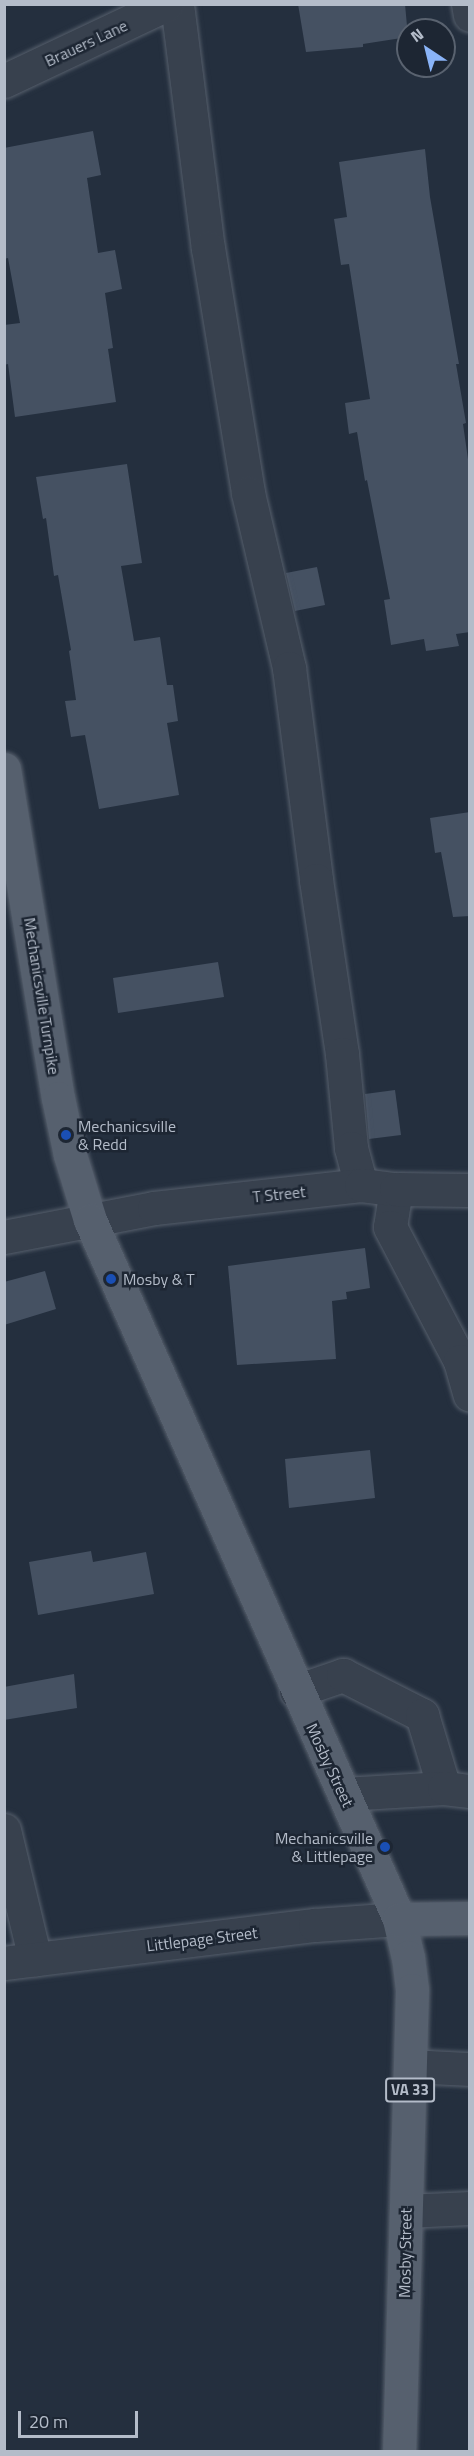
<!DOCTYPE html>
<style>
body{margin:0}
#map{position:relative;width:474px;height:2456px;overflow:hidden;background:#242f3e;font-family:"Titillium Web",sans-serif}
div>[style]{position:absolute}
[style*='--x']{left:calc(var(--x)*1px);top:calc(var(--y)*1px);width:calc(var(--w)*1px);rotate:calc(var(--a)*1deg)}
.building>*{inset:0;background:#455162}
.roads{filter:drop-shadow(0 0 2px #565f6c) drop-shadow(0 0 2px #565f6c)}
.minor>*{height:33px;margin:-16.5px;padding:0 16.5px;transform-origin:16.5px;border-radius:16.5px;background:#38414e}
.major>*{height:33px;margin:-16.5px;padding:0 16.5px;transform-origin:16.5px;border-radius:16.5px;background:#56606e}
.dots>*{width:16px;height:16px;translate:-50% -50%;box-sizing:border-box;border:3px solid #1d2633;border-radius:50%}
span{translate:-50% -50%;white-space:nowrap;text-align:center;line-height:1.15;-webkit-text-stroke:5px #1d2633;paint-order:stroke}
.shield-label span{padding:2px 4px;background:#1d2633;border:2px solid;border-radius:4px;-webkit-text-stroke-width:0}
.shield-label{font-size:15px;color:#b4bcc9;font-weight:700}
.street-label{font-size:16px;color:#b4bcc9}
.poi-label{font-size:16px;color:#b4bcc9}
.left{translate:0 -50%;text-align:left}
.right{translate:-100% -50%;text-align:right}
.frame{position:absolute;inset:0;border:6px solid #b4bcc9;pointer-events:none}
.north{position:absolute;left:396px;top:18px;width:60px;height:60px;box-sizing:border-box;background:#1d2633;border:2px solid #59626f;border-radius:50%;rotate:325deg;font-size:16px;font-weight:700;line-height:24px;text-align:center;color:#b4bcc9}
.north::after{content:'';display:block;margin:auto;width:21px;height:27px;background:#8ab4f8;clip-path:polygon(50% 0,100% 100%,50% 72%,0 100%)}
.scale{position:absolute;left:18px;top:2411px;width:120px;height:27px;box-sizing:border-box;border:3px solid #b4bcc9;border-top:0;padding-left:8px;font-size:18px;line-height:21px;white-space:nowrap;color:#b4bcc9;-webkit-text-stroke:4px #1d2633;paint-order:stroke}
</style>
<div id="map">
<div class="building">
<i style="clip-path:polygon(298px 4px,405px 4px,408px 37px,363px 44px,363px 47px,306px 52px)"></i>
<i style="clip-path:polygon(93px 131px,101px 175px,87px 178px,98px 253px,115px 250px,122px 289px,105px 293px,113px 348px,108px 349px,116px 402px,15px 417px,8px 364px,4px 365px,4px 325px,20px 323px,8px 258px,4px 259px,4px 148px)"></i>
<i style="clip-path:polygon(425px 149px,430px 197px,459px 364px,456px 364px,466px 423px,463px 424px,470px 473px,470px 632px,456px 634px,459px 646px,426px 651px,424px 639px,391px 645px,384px 600px,390px 599px,367px 480px,365px 481px,357px 432px,349px 434px,345px 403px,370px 399px,349px 264px,341px 265px,334px 219px,347px 217px,339px 162px)"></i>
<i style="clip-path:polygon(127px 464px,142px 563px,121px 566px,134px 641px,160px 637px,167px 685px,173px 685px,178px 721px,167px 723px,179px 795px,99px 809px,85px 735px,71px 737px,65px 701px,76px 700px,69px 651px,71px 650px,58px 575px,54px 576px,46px 518px,43px 519px,36px 477px)"></i>
<i style="clip-path:polygon(317px 567px,325px 605px,295px 611px,286px 573px)"></i>
<i style="clip-path:polygon(470px 812px,470px 916px,453px 917px,441px 852px,435px 853px,430px 818px)"></i>
<i style="clip-path:polygon(218px 962px,224px 997px,118px 1013px,113px 978px)"></i>
<i style="clip-path:polygon(395px 1090px,401px 1135px,369px 1139px,365px 1094px)"></i>
<i style="clip-path:polygon(365px 1248px,370px 1288px,346px 1292px,347px 1299px,332px 1301px,336px 1359px,237px 1365px,228px 1266px)"></i>
<i style="clip-path:polygon(45px 1271px,56px 1309px,4px 1325px,4px 1282px)"></i>
<i style="clip-path:polygon(370px 1450px,375px 1498px,289px 1508px,285px 1459px)"></i>
<i style="clip-path:polygon(91px 1551px,93px 1562px,146px 1552px,154px 1594px,38px 1615px,29px 1562px)"></i>
<i style="clip-path:polygon(74px 1674px,77px 1708px,4px 1720px,4px 1687px)"></i>
</div>
<div class="roads">
<div class="minor">
<i style="--x:177;--y:4;--w:246;--a:82.8"></i>
<i style="--x:208;--y:248;--w:248;--a:80.7"></i>
<i style="--x:248;--y:493;--w:180;--a:76.8"></i>
<i style="--x:289;--y:668;--w:214;--a:82.7"></i>
<i style="--x:316;--y:880;--w:176;--a:81.5"></i>
<i style="--x:342;--y:1054;--w:94;--a:84.5"></i>
<i style="--x:351;--y:1148;--w:38;--a:75"></i>
<i style="--x:468;--y:4;--w:11;--a:80"></i>
<i style="--x:4;--y:81;--w:180;--a:-25.3"></i>
<i style="--x:396;--y:1189;--w:38;--a:99"></i>
<i style="--x:390;--y:1227;--w:151;--a:62.4"></i>
<i style="--x:460;--y:1361;--w:35;--a:74"></i>
<i style="--x:4;--y:1237;--w:153;--a:-10.9"></i>
<i style="--x:154;--y:1208;--w:208;--a:-6.3"></i>
<i style="--x:361;--y:1185;--w:35;--a:7"></i>
<i style="--x:396;--y:1189;--w:74;--a:0.8"></i>
<i style="--x:296;--y:1691;--w:50;--a:-18.8"></i>
<i style="--x:343;--y:1675;--w:89;--a:26.9"></i>
<i style="--x:422;--y:1715;--w:76;--a:73.2"></i>
<i style="--x:344;--y:1794;--w:100;--a:-3.4"></i>
<i style="--x:444;--y:1788;--w:26;--a:7"></i>
<i style="--x:4;--y:1830;--w:133;--a:76.5"></i>
<i style="--x:4;--y:1963;--w:313;--a:-7"></i>
<i style="--x:315;--y:1925;--w:84;--a:-4.1"></i>
<i style="--x:410;--y:2066;--w:60;--a:2.9"></i>
<i style="--x:406;--y:2211;--w:64;--a:-2.7"></i>
</div>
<div class="major">
<i style="--x:4;--y:769;--w:333;--a:80.7"></i>
<i style="--x:58;--y:1098;--w:58;--a:78.1"></i>
<i style="--x:70;--y:1155;--w:68;--a:72.9"></i>
<i style="--x:90;--y:1220;--w:764;--a:66.15"></i>
<i style="--x:399;--y:1919;--w:39;--a:77"></i>
<i style="--x:408;--y:1957;--w:33;--a:83"></i>
<i style="--x:412;--y:1990;--w:462;--a:91.6"></i>
<i style="--x:399;--y:1919;--w:71;--a:-0.8"></i>
</div>
</div>
<div class="dots">
<i style="left:66px;top:1135px;background:#1a4fb4"></i>
<i style="left:111px;top:1279px;background:#1a4fb4"></i>
<i style="left:385px;top:1847px;background:#1a4fb4"></i>
</div>
<div class="shield-label">
<span style="left:410px;top:2090px">VA 33</span>
</div>
<div class="street-label">
<span style="left:86px;top:43px;rotate:-25deg">Brauers Lane</span>
<span style="left:42px;top:996px;rotate:81deg">Mechanicsville Turnpike</span>
<span style="left:279px;top:1194px;rotate:-6deg">T Street</span>
<span style="left:330px;top:1765px;rotate:65deg">Mosby Street</span>
<span style="left:202px;top:1939px;rotate:-7deg">Littlepage Street</span>
<span style="left:405px;top:2253px;rotate:-89deg">Mosby Street</span>
</div>
<div class="poi-label">
<span class="left" style="left:78px;top:1135px">Mechanicsville<br>&amp; Redd</span>
<span class="left" style="left:123px;top:1279px">Mosby &amp; T</span>
<span class="right" style="left:373px;top:1847px">Mechanicsville<br>&amp; Littlepage</span>
</div>
<div class="frame"></div>
<div class="north">N</div>
<div class="scale">20 m</div>
</div>
